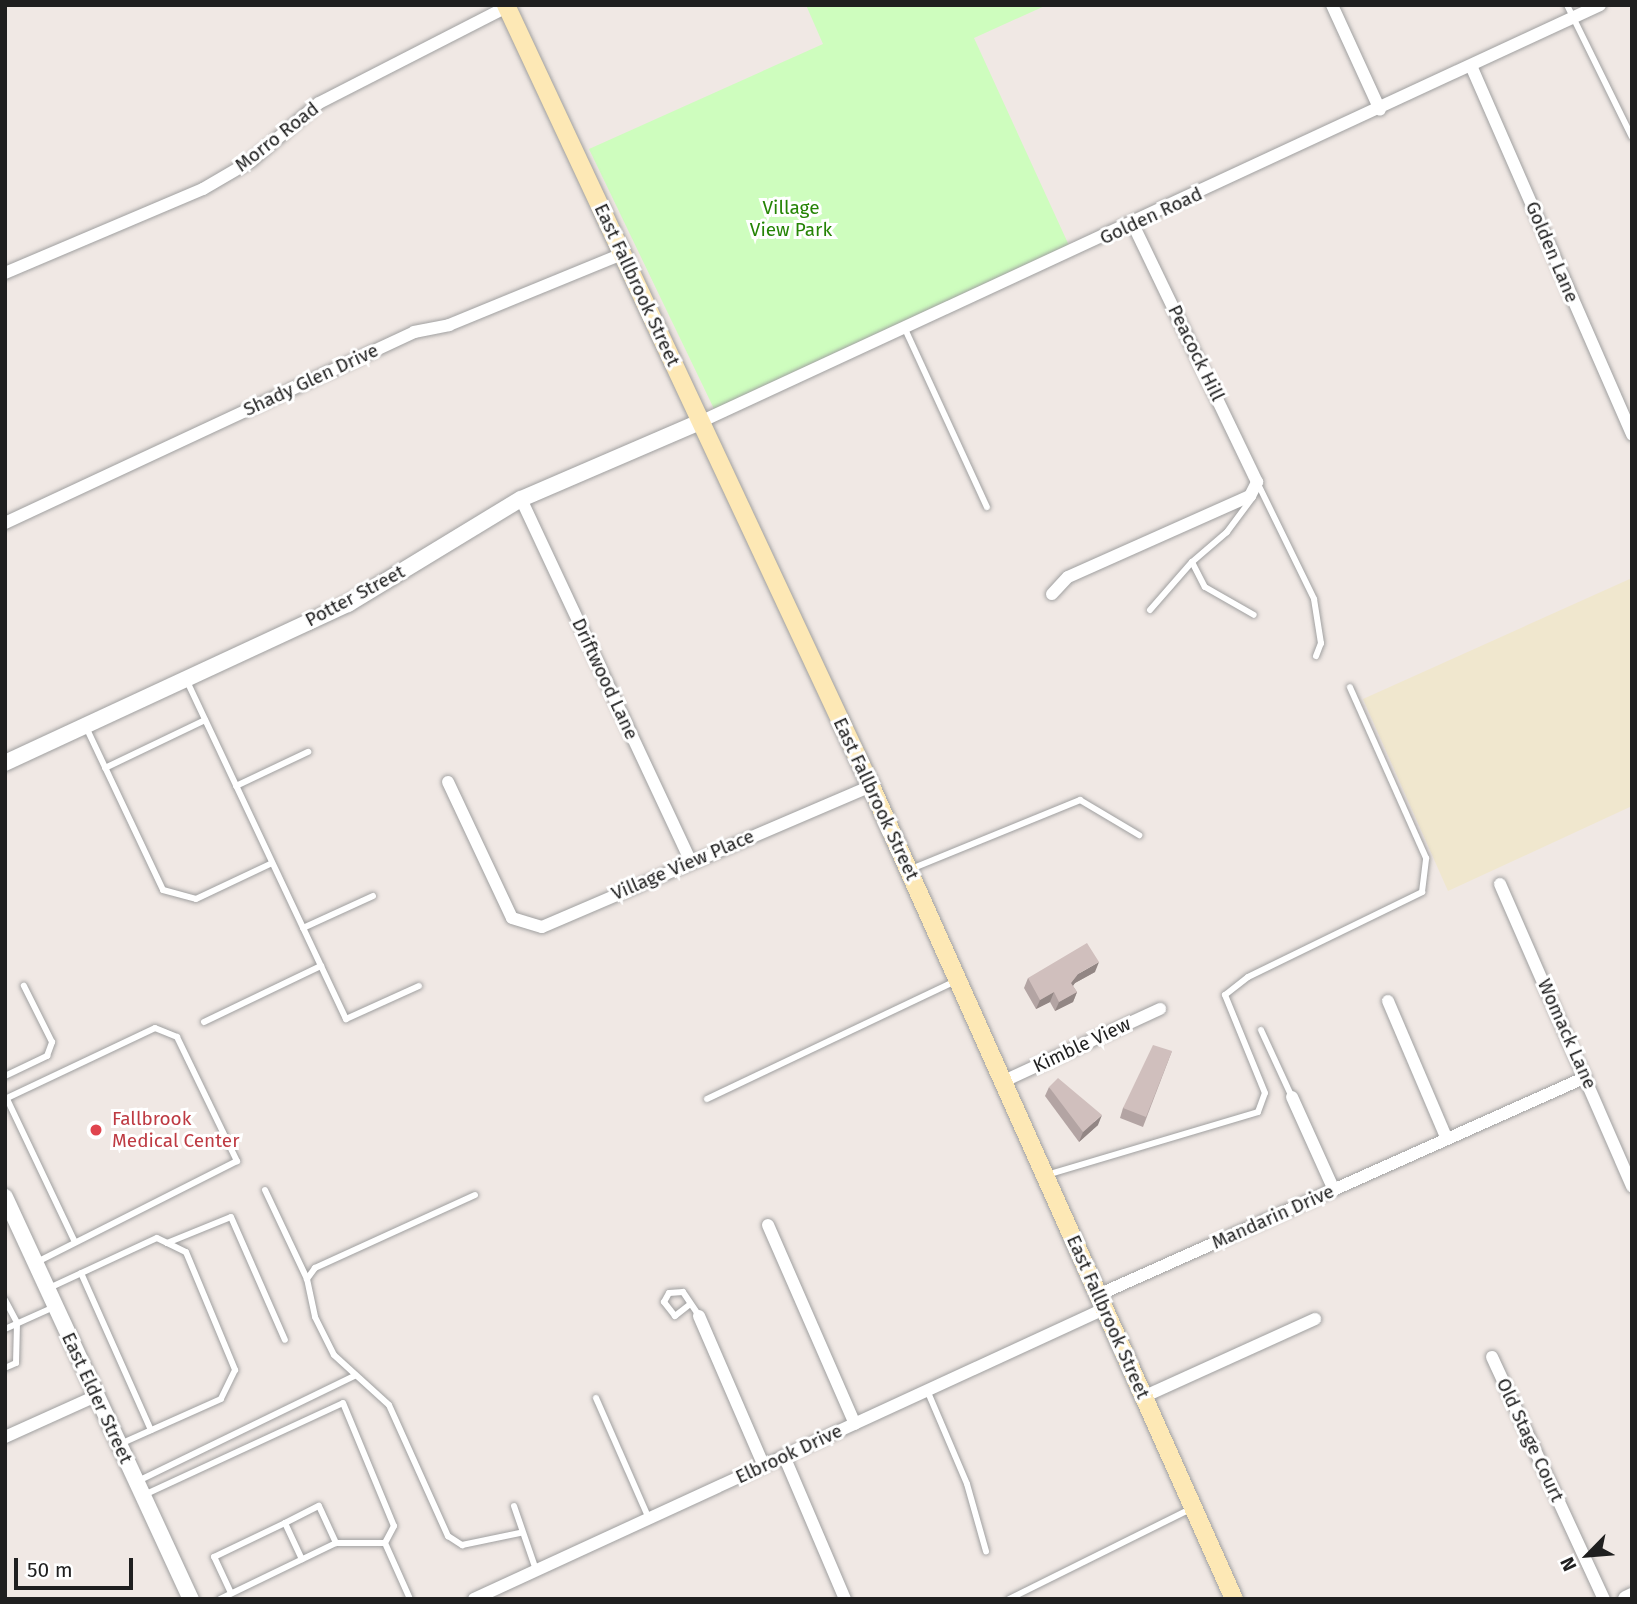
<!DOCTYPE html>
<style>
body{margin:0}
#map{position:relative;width:1637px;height:1604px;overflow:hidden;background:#f0e8e4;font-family:"Fira Sans",sans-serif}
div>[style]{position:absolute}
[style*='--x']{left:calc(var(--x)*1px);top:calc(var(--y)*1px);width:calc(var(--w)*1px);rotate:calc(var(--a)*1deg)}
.farmland>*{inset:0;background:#f0e7ce}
.park>*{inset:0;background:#cefdbe}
.roads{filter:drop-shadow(0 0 2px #a0a0a0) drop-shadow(0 0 2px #a0a0a0)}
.service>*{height:6px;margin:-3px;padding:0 3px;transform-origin:3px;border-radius:3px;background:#fff}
.minor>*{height:12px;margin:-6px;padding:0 6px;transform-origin:6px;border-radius:6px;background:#fff}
.tertiary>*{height:16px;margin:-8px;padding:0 8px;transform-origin:8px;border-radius:8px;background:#fff}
.secondary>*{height:18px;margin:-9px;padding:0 9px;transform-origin:9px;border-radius:9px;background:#fde8b5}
.wall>*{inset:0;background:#b3a4a3}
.shaded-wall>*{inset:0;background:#928684}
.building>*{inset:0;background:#d0bfbd}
.dots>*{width:19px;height:19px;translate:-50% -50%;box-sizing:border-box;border:4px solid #fff;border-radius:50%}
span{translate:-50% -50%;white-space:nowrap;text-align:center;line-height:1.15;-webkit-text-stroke:6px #fff;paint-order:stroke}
.street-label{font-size:19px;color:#1f1f1f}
.park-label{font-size:19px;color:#258405}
.health-label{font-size:19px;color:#be3a42}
.left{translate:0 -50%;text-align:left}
.frame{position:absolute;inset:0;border:7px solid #1f1f1f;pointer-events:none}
.north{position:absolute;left:1553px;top:1520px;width:70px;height:70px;-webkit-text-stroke:5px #fff;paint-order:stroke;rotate:245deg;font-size:19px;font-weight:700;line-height:28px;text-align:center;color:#1f1f1f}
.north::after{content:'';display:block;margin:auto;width:24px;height:32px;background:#1f1f1f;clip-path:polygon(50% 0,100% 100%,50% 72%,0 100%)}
.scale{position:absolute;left:14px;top:1558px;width:119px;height:32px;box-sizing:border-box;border:4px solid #1f1f1f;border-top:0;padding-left:9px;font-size:21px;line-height:24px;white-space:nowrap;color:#1f1f1f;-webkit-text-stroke:5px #fff;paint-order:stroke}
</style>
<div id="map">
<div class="farmland">
<i style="clip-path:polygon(1632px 578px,1632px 806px,1448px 891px,1363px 699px)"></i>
</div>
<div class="park">
<i style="clip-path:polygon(806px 5px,1047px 5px,974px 38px,1072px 252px,716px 413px,589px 149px,823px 44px)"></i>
</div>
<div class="roads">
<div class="service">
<i style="--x:1567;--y:5;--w:147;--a:63.8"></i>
<i style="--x:905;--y:329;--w:196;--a:65.3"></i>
<i style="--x:1258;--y:484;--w:128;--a:64"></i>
<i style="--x:1314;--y:599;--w:45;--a:81"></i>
<i style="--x:1321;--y:643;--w:14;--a:111"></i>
<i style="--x:1253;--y:497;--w:44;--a:126.6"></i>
<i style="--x:1227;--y:532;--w:46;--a:139.4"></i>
<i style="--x:1192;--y:562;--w:28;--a:63"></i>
<i style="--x:1205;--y:587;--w:56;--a:29.7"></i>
<i style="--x:1150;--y:610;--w:64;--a:-48.8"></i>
<i style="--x:186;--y:679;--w:376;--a:64.8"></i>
<i style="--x:346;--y:1019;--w:80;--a:-24.3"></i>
<i style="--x:86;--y:727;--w:180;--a:64.7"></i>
<i style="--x:163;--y:890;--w:34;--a:15"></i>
<i style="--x:196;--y:899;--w:84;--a:-25.3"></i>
<i style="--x:105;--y:768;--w:111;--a:-25.6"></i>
<i style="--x:236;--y:786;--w:80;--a:-25.3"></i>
<i style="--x:911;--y:869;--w:183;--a:-22.2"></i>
<i style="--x:1080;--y:800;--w:69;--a:30.7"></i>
<i style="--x:303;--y:928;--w:77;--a:-24.6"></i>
<i style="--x:204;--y:1022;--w:130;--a:-25.6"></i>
<i style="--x:1261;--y:1030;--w:74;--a:65.2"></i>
<i style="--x:5;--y:1076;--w:47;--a:-25.5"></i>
<i style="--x:47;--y:1056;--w:15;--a:-70"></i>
<i style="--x:52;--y:1042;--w:63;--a:-116.6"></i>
<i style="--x:5;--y:1099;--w:166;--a:-25.3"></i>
<i style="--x:155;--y:1028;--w:24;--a:22"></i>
<i style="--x:177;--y:1037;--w:138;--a:64.2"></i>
<i style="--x:237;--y:1161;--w:224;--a:153.2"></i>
<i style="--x:7;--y:1099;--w:158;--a:64.6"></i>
<i style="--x:707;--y:1099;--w:275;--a:-25.4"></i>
<i style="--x:1047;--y:1175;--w:220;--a:-16.6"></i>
<i style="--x:1258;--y:1112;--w:20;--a:-70"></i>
<i style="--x:1265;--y:1093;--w:106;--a:-112.2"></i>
<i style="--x:1225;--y:995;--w:29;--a:-38"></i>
<i style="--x:1248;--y:977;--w:194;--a:-26"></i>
<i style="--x:1422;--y:892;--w:34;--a:-83"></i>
<i style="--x:1426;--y:858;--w:187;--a:-114"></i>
<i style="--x:265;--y:1190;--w:98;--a:64.7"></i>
<i style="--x:475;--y:1195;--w:176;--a:155.5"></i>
<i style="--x:315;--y:1268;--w:14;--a:126"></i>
<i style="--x:307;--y:1279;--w:39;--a:78"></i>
<i style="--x:315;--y:1317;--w:42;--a:63.4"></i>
<i style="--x:334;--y:1355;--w:74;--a:42.3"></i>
<i style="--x:389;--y:1405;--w:144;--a:65.8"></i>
<i style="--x:448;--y:1536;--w:17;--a:33"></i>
<i style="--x:462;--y:1545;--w:59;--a:-11.7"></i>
<i style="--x:167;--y:1243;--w:69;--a:-22.1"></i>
<i style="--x:231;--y:1217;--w:134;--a:66.3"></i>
<i style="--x:81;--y:1273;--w:172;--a:66"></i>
<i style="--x:47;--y:1289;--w:121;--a:-24.9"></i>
<i style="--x:157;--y:1238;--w:32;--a:26"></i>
<i style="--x:186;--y:1252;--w:128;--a:67.4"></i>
<i style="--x:235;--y:1370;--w:32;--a:116"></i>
<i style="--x:221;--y:1399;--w:111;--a:156"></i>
<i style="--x:5;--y:1300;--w:26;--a:62"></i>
<i style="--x:17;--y:1323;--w:40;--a:91.4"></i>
<i style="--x:16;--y:1363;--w:12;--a:156"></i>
<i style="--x:689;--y:1305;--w:18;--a:142"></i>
<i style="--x:675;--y:1316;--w:18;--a:-128"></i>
<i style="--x:664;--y:1302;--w:10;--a:-61"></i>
<i style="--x:669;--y:1293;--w:14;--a:-4"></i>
<i style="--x:683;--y:1292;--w:29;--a:56"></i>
<i style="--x:5;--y:1329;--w:54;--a:-24.2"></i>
<i style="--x:927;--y:1390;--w:102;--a:66.9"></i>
<i style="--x:967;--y:1484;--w:70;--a:74.2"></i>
<i style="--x:596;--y:1398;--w:132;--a:66.3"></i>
<i style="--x:138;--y:1481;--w:242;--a:-25.9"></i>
<i style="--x:144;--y:1495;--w:219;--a:-24.8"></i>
<i style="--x:343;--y:1403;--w:133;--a:67.5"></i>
<i style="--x:394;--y:1526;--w:19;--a:118"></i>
<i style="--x:514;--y:1506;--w:68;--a:71"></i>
<i style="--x:285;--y:1523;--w:38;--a:-27"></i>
<i style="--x:319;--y:1506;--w:41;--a:65.3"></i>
<i style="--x:231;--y:1593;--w:40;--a:-115"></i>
<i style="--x:214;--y:1557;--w:79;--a:-25.6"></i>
<i style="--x:285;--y:1523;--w:40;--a:65"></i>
<i style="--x:220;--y:1599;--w:129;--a:-25.8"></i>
<i style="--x:336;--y:1543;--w:49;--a:0"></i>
<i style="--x:385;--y:1543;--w:61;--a:65.9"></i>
<i style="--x:1009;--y:1599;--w:204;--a:-26.4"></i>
</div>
<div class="minor">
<i style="--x:1332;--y:5;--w:115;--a:65.4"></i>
<i style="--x:1472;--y:68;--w:400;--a:66.4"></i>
<i style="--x:5;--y:273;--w:215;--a:-23"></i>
<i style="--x:203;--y:189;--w:56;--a:-30.3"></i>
<i style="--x:251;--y:161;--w:89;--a:-40.5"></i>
<i style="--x:319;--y:103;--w:211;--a:-27.1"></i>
<i style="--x:700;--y:422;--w:992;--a:-24.86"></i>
<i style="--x:521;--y:499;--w:399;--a:64.9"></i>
<i style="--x:5;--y:523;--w:451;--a:-25"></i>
<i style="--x:414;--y:332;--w:36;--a:-11"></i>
<i style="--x:449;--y:325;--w:187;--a:-22.3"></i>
<i style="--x:1052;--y:594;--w:23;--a:-47"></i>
<i style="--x:1068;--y:577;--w:199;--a:-24"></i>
<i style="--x:1250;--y:496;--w:16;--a:-63"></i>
<i style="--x:1257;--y:482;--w:286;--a:-115.7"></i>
<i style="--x:448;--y:782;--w:150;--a:64.8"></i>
<i style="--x:512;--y:918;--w:31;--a:17"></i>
<i style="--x:542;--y:927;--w:358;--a:-23.2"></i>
<i style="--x:1500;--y:884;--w:330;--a:66.4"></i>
<i style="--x:1388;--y:1001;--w:148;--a:66.9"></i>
<i style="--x:1004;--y:1081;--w:172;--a:-24.8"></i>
<i style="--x:1292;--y:1097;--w:102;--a:65.7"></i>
<i style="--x:768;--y:1225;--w:217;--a:66.4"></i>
<i style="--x:1098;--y:1295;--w:534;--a:-24.07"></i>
<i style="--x:699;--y:1316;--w:163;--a:66.6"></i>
<i style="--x:1492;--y:1357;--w:267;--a:65.2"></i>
<i style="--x:1143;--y:1397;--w:189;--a:-24.4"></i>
<i style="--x:5;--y:1437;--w:100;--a:-24.3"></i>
<i style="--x:784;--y:1456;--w:155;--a:66.9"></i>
<i style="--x:474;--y:1599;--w:694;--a:-24.72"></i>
</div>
<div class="tertiary">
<i style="--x:5;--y:763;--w:378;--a:-24.9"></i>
<i style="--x:348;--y:604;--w:202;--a:-31.3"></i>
<i style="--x:521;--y:499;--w:195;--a:-23.3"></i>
<i style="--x:5;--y:1197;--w:443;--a:65.2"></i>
<i style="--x:1626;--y:1599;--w:7;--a:-27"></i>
</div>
<div class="secondary">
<i style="--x:506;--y:5;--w:862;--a:64.95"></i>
<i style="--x:871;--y:786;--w:890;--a:65.94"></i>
</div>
</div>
<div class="wall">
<i style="clip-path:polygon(1095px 972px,1075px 983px,1073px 986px,1077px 992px,1073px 1002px,1055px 1011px,1050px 1002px,1036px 1009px,1024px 988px,1028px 978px)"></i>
<i style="clip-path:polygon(1172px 1051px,1143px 1127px,1120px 1118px,1123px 1108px)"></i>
<i style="clip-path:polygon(1049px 1087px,1098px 1125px,1079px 1142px,1045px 1096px)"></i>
</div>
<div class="shaded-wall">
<i style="clip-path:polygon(1099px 962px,1095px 972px,1075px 983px,1068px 992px,1071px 983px,1078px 974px)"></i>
<i style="clip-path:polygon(1054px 992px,1050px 1002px,1036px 1009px,1040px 1000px)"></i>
<i style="clip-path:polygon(1077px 992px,1073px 1002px,1055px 1011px,1059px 1002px)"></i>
<i style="clip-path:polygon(1102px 1115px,1098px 1125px,1079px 1142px,1083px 1132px)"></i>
</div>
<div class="building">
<i style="clip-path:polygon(1087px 943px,1099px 962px,1078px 974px,1071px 983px,1077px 992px,1059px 1002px,1054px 992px,1040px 1000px,1028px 978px)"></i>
<i style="clip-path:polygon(1153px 1045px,1172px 1051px,1146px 1117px,1123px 1108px)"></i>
<i style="clip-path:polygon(1058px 1078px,1102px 1115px,1083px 1132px,1049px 1087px)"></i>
</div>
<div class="dots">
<i style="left:96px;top:1130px;background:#e0444e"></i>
</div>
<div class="street-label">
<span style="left:277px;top:137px;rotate:-38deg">Morro Road</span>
<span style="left:1151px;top:216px;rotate:-25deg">Golden Road</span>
<span style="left:1552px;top:252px;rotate:67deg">Golden Lane</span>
<span style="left:637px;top:285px;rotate:65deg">East Fallbrook Street</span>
<span style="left:1196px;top:353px;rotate:64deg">Peacock Hill</span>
<span style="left:311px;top:380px;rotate:-25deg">Shady Glen Drive</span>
<span style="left:355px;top:596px;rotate:-28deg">Potter Street</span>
<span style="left:605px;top:679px;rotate:65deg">Driftwood Lane</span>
<span style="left:876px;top:799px;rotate:65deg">East Fallbrook Street</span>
<span style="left:683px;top:865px;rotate:-23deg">Village View Place</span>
<span style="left:1567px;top:1034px;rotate:66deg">Womack Lane</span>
<span style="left:1082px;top:1045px;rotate:-25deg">Kimble View</span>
<span style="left:1273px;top:1217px;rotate:-24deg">Mandarin Drive</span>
<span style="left:1108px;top:1317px;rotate:66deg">East Fallbrook Street</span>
<span style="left:97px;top:1398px;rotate:65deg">East Elder Street</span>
<span style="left:1530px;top:1440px;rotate:65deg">Old Stage Court</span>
<span style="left:789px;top:1454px;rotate:-25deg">Elbrook Drive</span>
</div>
<div class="park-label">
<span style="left:791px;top:219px">Village<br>View Park</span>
</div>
<div class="health-label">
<span class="left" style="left:112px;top:1130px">Fallbrook<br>Medical Center</span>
</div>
<div class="frame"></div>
<div class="north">N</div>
<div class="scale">50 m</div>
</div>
